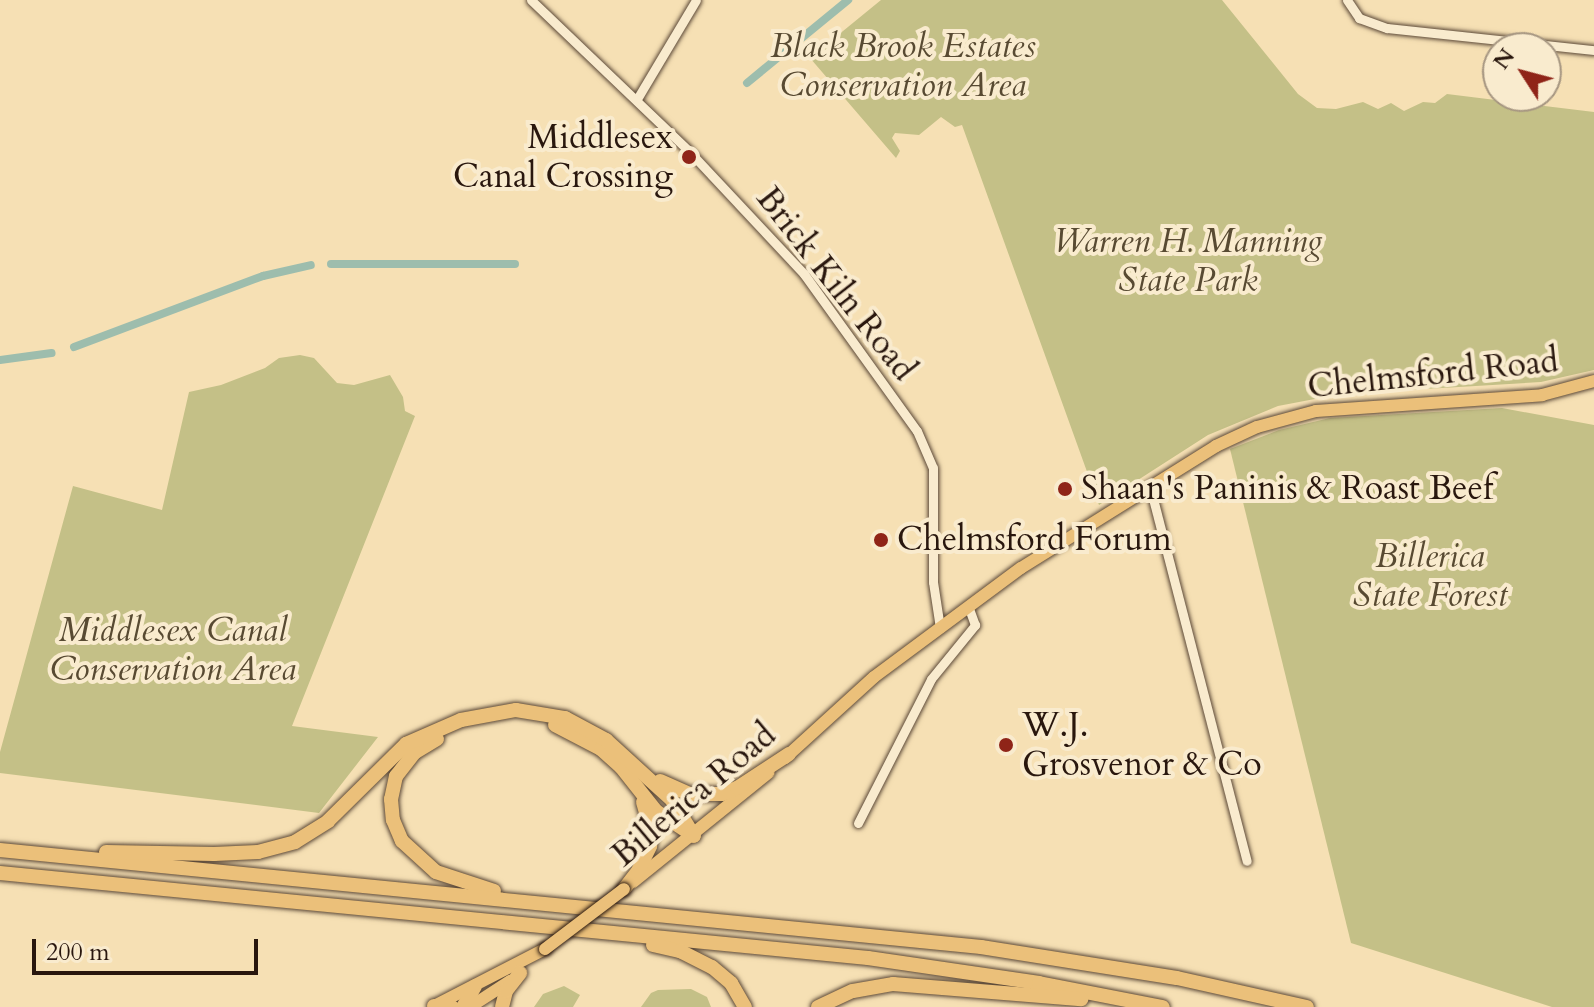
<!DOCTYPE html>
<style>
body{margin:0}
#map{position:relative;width:1594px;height:1007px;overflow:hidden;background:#f6e0b4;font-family:Cardo,serif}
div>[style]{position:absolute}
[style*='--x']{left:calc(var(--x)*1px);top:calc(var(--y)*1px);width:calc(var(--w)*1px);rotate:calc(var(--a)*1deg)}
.green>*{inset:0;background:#c4c087}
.canal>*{height:8px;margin:-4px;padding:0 4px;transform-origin:4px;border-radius:4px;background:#9dbdad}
.roads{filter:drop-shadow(0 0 2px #5c4938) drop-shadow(0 0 2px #5c4938)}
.minor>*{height:9px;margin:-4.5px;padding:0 4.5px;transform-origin:4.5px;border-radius:4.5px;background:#f9ebce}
.major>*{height:12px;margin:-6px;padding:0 6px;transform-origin:6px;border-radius:6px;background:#ebc07a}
.highway>*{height:14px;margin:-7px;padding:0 7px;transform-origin:7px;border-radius:7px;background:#ebc07a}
.bridges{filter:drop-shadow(0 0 2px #29170e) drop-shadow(0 0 2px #29170e)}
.major-bridge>*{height:12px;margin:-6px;padding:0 6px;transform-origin:6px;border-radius:6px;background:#ebc07a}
.dots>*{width:22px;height:22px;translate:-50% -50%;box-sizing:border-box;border:4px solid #f9ebce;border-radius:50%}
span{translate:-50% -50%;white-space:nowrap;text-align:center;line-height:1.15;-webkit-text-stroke:8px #f9ebce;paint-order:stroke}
.park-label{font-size:34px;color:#584a32;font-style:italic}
.poi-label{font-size:34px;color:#29170e}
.right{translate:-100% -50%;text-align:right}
.left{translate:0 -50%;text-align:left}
.street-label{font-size:34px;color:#29170e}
.north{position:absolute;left:1482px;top:32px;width:80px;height:80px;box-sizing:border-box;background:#f9ebce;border:2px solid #a69681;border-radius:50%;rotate:306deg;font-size:22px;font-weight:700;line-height:32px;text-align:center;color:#29170e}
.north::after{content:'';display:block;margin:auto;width:28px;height:36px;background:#8f2418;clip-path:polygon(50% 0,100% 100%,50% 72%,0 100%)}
.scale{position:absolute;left:32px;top:939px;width:226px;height:36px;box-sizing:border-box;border:4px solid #29170e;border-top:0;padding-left:10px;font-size:24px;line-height:28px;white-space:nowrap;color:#29170e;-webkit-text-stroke:6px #f9ebce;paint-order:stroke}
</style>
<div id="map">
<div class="green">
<i style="clip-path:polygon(881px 0,1222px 0,1298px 94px,1317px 108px,1336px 109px,1363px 102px,1378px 109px,1391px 103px,1404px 111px,1423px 102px,1435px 103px,1447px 94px,1594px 112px,1594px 370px,1541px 382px,1341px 394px,1278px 406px,1208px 435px,1099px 505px,962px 125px,955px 127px,941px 117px,919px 135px,895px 133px,892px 138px,900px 151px,896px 158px,810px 58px)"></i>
<i style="clip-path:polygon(300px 355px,314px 358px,337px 383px,354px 385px,390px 375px,403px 397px,405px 411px,415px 416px,292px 726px,378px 737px,319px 813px,0 773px,0 752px,73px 486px,162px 510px,189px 392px,221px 385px,265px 368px,279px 358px)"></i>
<i style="clip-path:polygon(1502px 408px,1594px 425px,1594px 1007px,1552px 1007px,1351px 943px,1230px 449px,1279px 430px,1330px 418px)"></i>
<i style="clip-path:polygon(564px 986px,580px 995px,573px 1007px,534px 1007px,543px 994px)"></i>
<i style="clip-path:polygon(691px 989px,707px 997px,711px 1007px,641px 1007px,651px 993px,658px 990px)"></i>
</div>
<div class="canal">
<i style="--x:747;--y:83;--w:131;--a:-39.4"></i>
<i style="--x:331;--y:264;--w:184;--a:0"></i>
<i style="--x:74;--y:347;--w:202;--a:-20.6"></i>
<i style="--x:263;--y:276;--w:49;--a:-12.9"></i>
<i style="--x:0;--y:360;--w:52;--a:-7.7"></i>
</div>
<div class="roads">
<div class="minor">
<i style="--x:531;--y:0;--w:217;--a:43.7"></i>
<i style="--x:688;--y:150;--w:170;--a:46.9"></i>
<i style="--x:804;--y:274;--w:193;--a:54.3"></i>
<i style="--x:917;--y:431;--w:40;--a:66.6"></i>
<i style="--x:933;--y:468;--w:114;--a:90"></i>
<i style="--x:933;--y:582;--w:47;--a:81.3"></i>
<i style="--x:1347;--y:0;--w:22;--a:56"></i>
<i style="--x:1359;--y:18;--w:30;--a:20"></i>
<i style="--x:1387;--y:28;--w:208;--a:6.1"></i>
<i style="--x:637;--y:99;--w:115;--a:-59.2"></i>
<i style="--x:1150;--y:487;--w:386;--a:75.5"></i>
<i style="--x:858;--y:823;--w:161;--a:-63.1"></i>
<i style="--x:931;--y:679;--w:70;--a:-50.8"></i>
<i style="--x:975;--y:625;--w:20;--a:-110"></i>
</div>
<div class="major">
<i style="--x:785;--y:758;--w:120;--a:-42.3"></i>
<i style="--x:874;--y:677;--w:183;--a:-36.6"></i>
<i style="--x:1021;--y:568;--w:230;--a:-32"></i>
<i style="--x:1216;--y:446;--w:45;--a:-24.9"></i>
<i style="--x:1257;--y:427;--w:61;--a:-15.2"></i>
<i style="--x:1316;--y:411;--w:227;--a:-4"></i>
<i style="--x:1542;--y:395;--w:54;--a:-15.1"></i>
<i style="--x:633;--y:882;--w:174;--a:-38.9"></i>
<i style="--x:434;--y:1006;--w:125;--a:-27.2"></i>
<i style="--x:470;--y:1007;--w:48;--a:-33"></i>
</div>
<div class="highway">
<i style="--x:555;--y:725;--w:52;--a:27.6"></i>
<i style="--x:601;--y:749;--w:27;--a:42"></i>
<i style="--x:621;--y:767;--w:56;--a:51.5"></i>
<i style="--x:656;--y:811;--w:45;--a:33.3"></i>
<i style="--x:437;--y:739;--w:26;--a:149"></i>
<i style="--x:415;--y:752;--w:31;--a:128"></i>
<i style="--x:396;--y:776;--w:24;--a:102"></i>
<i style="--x:391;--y:799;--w:21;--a:85"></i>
<i style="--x:393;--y:820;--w:23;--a:67"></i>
<i style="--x:402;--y:841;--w:46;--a:42.4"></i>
<i style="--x:436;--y:872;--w:61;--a:18.1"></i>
<i style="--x:660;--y:781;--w:32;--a:24"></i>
<i style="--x:689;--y:794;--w:33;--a:0"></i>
<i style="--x:722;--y:794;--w:16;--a:-22"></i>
<i style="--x:737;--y:788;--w:62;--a:-33.2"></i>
<i style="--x:0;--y:850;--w:986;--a:5.65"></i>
<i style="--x:981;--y:947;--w:198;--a:9"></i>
<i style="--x:1177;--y:978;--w:133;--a:12.6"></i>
<i style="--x:106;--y:852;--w:108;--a:1.1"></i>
<i style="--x:214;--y:854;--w:44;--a:-2.6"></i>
<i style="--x:258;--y:852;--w:38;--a:-15"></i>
<i style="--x:295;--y:842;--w:39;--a:-32"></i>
<i style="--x:328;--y:821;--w:110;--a:-44.6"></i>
<i style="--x:406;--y:744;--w:60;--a:-23.6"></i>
<i style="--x:461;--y:720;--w:56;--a:-10.3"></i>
<i style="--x:516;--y:710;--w:50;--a:9.3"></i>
<i style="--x:565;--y:718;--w:47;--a:28.2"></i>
<i style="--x:606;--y:740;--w:89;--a:42.3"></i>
<i style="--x:672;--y:800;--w:42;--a:58.6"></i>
<i style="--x:0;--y:873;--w:872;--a:5.59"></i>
<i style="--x:868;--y:958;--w:173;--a:8.3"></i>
<i style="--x:1039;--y:983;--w:126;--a:11"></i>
<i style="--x:624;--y:889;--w:23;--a:-52"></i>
<i style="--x:638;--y:871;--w:28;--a:-64"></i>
<i style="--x:650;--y:846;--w:16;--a:-86"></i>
<i style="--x:651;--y:830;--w:29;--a:-106"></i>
<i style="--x:653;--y:945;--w:28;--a:13"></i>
<i style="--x:680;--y:951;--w:36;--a:27"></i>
<i style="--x:712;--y:967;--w:25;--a:40"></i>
<i style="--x:731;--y:983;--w:28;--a:60"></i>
<i style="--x:434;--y:1006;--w:18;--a:3"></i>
<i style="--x:463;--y:1007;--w:24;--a:-60"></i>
<i style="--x:502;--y:1007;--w:16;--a:-76"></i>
<i style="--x:506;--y:991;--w:23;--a:-52"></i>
<i style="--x:818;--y:1007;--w:38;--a:-25"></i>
<i style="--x:853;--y:991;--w:41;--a:-9.9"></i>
<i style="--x:893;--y:984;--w:189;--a:4.6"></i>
</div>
</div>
<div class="bridges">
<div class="major-bridge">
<i style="--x:545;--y:949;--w:99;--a:-37.2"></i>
</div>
</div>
<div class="dots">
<i style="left:689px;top:157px;background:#8f2418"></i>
<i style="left:1065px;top:489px;background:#8f2418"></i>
<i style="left:881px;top:540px;background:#8f2418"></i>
<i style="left:1006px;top:745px;background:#8f2418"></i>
</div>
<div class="park-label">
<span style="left:903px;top:66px">Black Brook Estates<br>Conservation Area</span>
<span style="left:1188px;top:261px">Warren H. Manning<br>State Park</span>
<span style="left:1430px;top:576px">Billerica<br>State Forest</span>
<span style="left:173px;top:650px">Middlesex Canal<br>Conservation Area</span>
</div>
<div class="poi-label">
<span class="right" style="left:673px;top:157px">Middlesex<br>Canal Crossing</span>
<span class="left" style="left:1081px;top:489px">Shaan's Paninis &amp; Roast Beef</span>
<span class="left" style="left:897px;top:540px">Chelmsford Forum</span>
<span class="left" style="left:1022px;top:745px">W.J.<br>Grosvenor &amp; Co</span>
</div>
<div class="street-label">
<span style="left:836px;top:284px;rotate:52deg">Brick Kiln Road</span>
<span style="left:1433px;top:374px;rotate:-6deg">Chelmsford Road</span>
<span style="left:694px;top:795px;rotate:-40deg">Billerica Road</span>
</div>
<div class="north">N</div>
<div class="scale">200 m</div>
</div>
